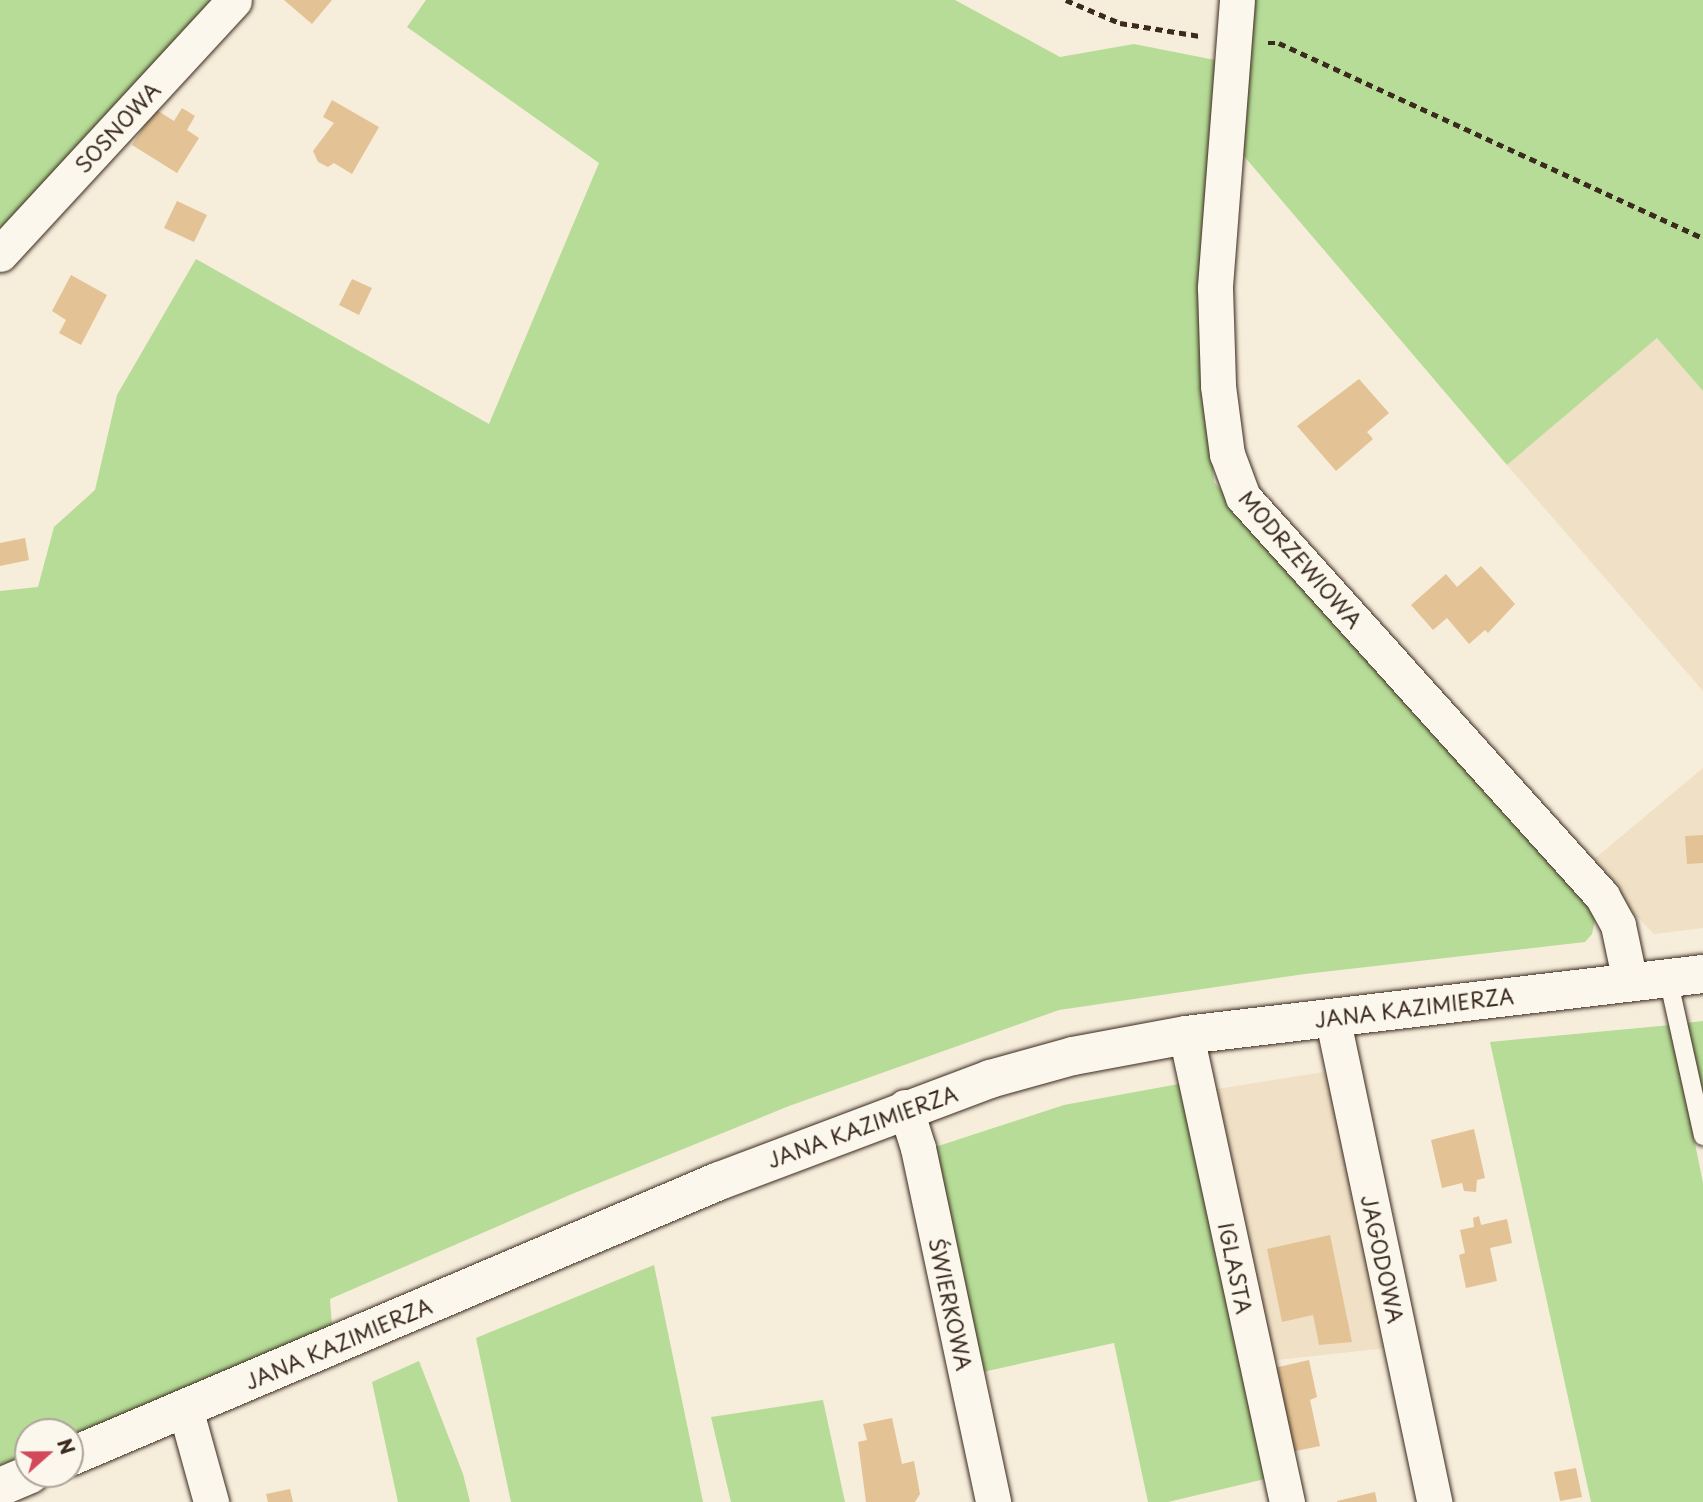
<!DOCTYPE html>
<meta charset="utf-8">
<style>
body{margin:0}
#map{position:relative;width:1703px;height:1502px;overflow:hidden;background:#f6eddb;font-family:"Playpen Sans",sans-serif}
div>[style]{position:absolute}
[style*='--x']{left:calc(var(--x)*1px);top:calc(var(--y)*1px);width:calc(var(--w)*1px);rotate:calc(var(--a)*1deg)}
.built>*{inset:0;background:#f0e0c6}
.green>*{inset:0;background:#b6dc97}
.building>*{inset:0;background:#e3c396}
.path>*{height:4.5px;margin-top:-2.25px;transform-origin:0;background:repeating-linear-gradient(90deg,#3b2a1e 0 7px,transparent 0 12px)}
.roads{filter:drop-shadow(0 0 2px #3b2a1e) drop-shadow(0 0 2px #3b2a1e)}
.service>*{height:18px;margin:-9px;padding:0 9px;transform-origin:9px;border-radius:9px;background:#fbf7ec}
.minor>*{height:35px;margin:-17.5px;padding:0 17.5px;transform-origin:17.5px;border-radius:17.5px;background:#fbf7ec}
.secondary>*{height:38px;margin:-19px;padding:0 19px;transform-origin:19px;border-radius:19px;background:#fbf7ec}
span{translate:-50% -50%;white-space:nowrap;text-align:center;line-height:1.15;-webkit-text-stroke:7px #fbf7ec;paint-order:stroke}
.street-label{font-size:21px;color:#3b2a1e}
.north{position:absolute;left:14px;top:1418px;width:70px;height:70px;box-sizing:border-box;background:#fbf7ec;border:2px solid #aea59a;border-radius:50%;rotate:69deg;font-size:19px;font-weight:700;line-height:28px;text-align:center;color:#3b2a1e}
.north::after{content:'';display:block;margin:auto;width:24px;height:32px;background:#d1495b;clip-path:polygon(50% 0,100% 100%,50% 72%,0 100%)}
</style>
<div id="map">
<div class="built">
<i style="clip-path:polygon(1657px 338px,1703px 391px,1703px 691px,1507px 465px)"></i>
<i style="clip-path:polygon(1703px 768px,1703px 928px,1654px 934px,1587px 865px)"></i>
<i style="clip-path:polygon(1324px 1072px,1335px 1087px,1387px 1348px,1268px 1361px,1211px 1090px)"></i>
</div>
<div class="green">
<i style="clip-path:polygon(0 0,212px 0,0 232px)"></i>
<i style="clip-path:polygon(426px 0,955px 0,1060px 57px,1134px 44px,1215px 60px,1199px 293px,1214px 482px,1596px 915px,1592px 934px,1585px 942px,1305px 974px,1059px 1010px,789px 1106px,572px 1194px,330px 1299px,332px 1326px,70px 1436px,70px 1432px,28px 1432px,28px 1454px,0 1465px,0 591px,38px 587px,54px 527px,95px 490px,117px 395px,196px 259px,489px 424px,599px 163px,407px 27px)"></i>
<i style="clip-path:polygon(1247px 0,1703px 0,1703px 391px,1657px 338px,1507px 465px,1232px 142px)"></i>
<i style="clip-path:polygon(1703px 1021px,1703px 1099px,1686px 1023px)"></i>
<i style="clip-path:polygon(1671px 1025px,1703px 1183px,1703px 1502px,1591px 1502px,1490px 1042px)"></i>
<i style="clip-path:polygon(1179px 1084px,1265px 1479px,1168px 1502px,1148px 1502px,1114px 1343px,978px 1373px,926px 1150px,1064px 1105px)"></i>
<i style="clip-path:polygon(654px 1265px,703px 1502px,511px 1502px,476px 1338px)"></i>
<i style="clip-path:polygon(419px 1361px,463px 1474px,470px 1502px,398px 1502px,372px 1382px)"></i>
<i style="clip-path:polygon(823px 1400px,845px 1502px,731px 1502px,711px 1417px)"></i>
</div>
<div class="building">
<i style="clip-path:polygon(284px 0,332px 0,312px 24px)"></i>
<i style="clip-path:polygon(332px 100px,379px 127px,352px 174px,334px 163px,328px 167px,318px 162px,313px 151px,334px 123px,323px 117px)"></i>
<i style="clip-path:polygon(182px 108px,195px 116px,187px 130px,199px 138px,177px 173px,132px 145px,155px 109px,174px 121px)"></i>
<i style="clip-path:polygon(177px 201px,207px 215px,194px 242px,164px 228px)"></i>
<i style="clip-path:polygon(71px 275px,107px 295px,81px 345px,59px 333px,66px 320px,52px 311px)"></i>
<i style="clip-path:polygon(352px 279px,372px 288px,359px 315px,339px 305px)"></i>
<i style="clip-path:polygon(1359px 379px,1389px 413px,1367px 432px,1373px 439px,1336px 471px,1297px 426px)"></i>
<i style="clip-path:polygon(25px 538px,29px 560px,0 566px,0 543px)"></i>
<i style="clip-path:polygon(1481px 566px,1515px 604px,1488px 633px,1485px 630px,1469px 644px,1447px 618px,1433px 630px,1411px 605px,1446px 574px,1457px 587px)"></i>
<i style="clip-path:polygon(1703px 835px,1703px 863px,1687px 864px,1685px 836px)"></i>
<i style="clip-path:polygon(1474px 1129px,1485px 1178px,1477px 1180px,1476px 1192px,1464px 1191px,1462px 1183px,1442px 1188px,1431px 1140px)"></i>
<i style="clip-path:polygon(1479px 1216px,1481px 1225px,1507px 1219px,1512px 1243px,1490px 1248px,1497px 1281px,1466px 1288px,1459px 1255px,1465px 1253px,1460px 1230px,1474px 1227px,1473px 1218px)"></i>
<i style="clip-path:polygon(1330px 1235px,1352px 1342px,1319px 1345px,1313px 1315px,1282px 1322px,1267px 1249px)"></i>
<i style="clip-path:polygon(1309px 1360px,1317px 1397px,1310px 1400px,1320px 1446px,1291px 1452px,1274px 1368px)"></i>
<i style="clip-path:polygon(892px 1418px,902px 1464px,914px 1461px,920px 1494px,915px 1502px,866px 1502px,858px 1442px,867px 1440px,863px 1424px)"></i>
<i style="clip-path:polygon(1576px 1468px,1582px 1497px,1560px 1501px,1554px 1472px)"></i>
<i style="clip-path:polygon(290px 1489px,293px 1502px,268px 1502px,266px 1494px)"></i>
<i style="clip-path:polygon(1375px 1492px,1377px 1502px,1337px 1502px,1337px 1501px)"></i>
</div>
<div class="path">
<i style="--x:1066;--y:0;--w:59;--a:23.1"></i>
<i style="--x:1120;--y:23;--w:81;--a:9.2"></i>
<i style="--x:1268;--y:43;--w:11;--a:0"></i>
<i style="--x:1279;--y:43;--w:467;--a:24.7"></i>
</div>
<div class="roads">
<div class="service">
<i style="--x:1668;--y:978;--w:162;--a:77.5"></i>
</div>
<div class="minor">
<i style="--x:1237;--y:0;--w:289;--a:94.4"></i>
<i style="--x:1215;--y:288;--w:98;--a:88.2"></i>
<i style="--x:1218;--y:386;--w:69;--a:82.5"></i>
<i style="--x:1227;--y:454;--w:46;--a:69.6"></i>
<i style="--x:1243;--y:497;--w:537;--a:48.02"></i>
<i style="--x:1602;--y:896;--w:33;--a:61"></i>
<i style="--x:1618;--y:925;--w:58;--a:78.1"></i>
<i style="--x:0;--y:254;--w:345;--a:-47.3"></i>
<i style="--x:1332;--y:1016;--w:497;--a:78.1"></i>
<i style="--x:1186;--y:1035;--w:478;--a:77.8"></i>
<i style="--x:905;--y:1107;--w:43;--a:72.4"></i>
<i style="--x:918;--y:1148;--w:362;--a:78"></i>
<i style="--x:185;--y:1408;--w:98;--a:74.5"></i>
</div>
<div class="secondary">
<i style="--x:70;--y:1457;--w:705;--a:-23.04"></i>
<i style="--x:719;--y:1181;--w:290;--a:-20.6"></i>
<i style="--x:990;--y:1079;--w:86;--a:-15.5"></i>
<i style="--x:1073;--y:1056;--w:115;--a:-10.5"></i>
<i style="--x:1186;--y:1035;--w:521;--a:-6.73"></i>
<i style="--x:0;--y:1487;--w:33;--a:-23"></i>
</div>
</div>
<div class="street-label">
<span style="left:117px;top:127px;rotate:-47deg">SOSNOWA</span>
<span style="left:1301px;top:559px;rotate:49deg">MODRZEWIOWA</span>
<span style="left:1414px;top:1007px;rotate:-7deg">JANA KAZIMIERZA</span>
<span style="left:862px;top:1126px;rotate:-20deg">JANA KAZIMIERZA</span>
<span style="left:1383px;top:1259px;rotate:78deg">JAGODOWA</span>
<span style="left:1236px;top:1268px;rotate:78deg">IGLASTA</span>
<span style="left:951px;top:1304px;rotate:78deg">ŚWIERKOWA</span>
<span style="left:338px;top:1343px;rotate:-23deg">JANA KAZIMIERZA</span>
</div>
<div class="north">N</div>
</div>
